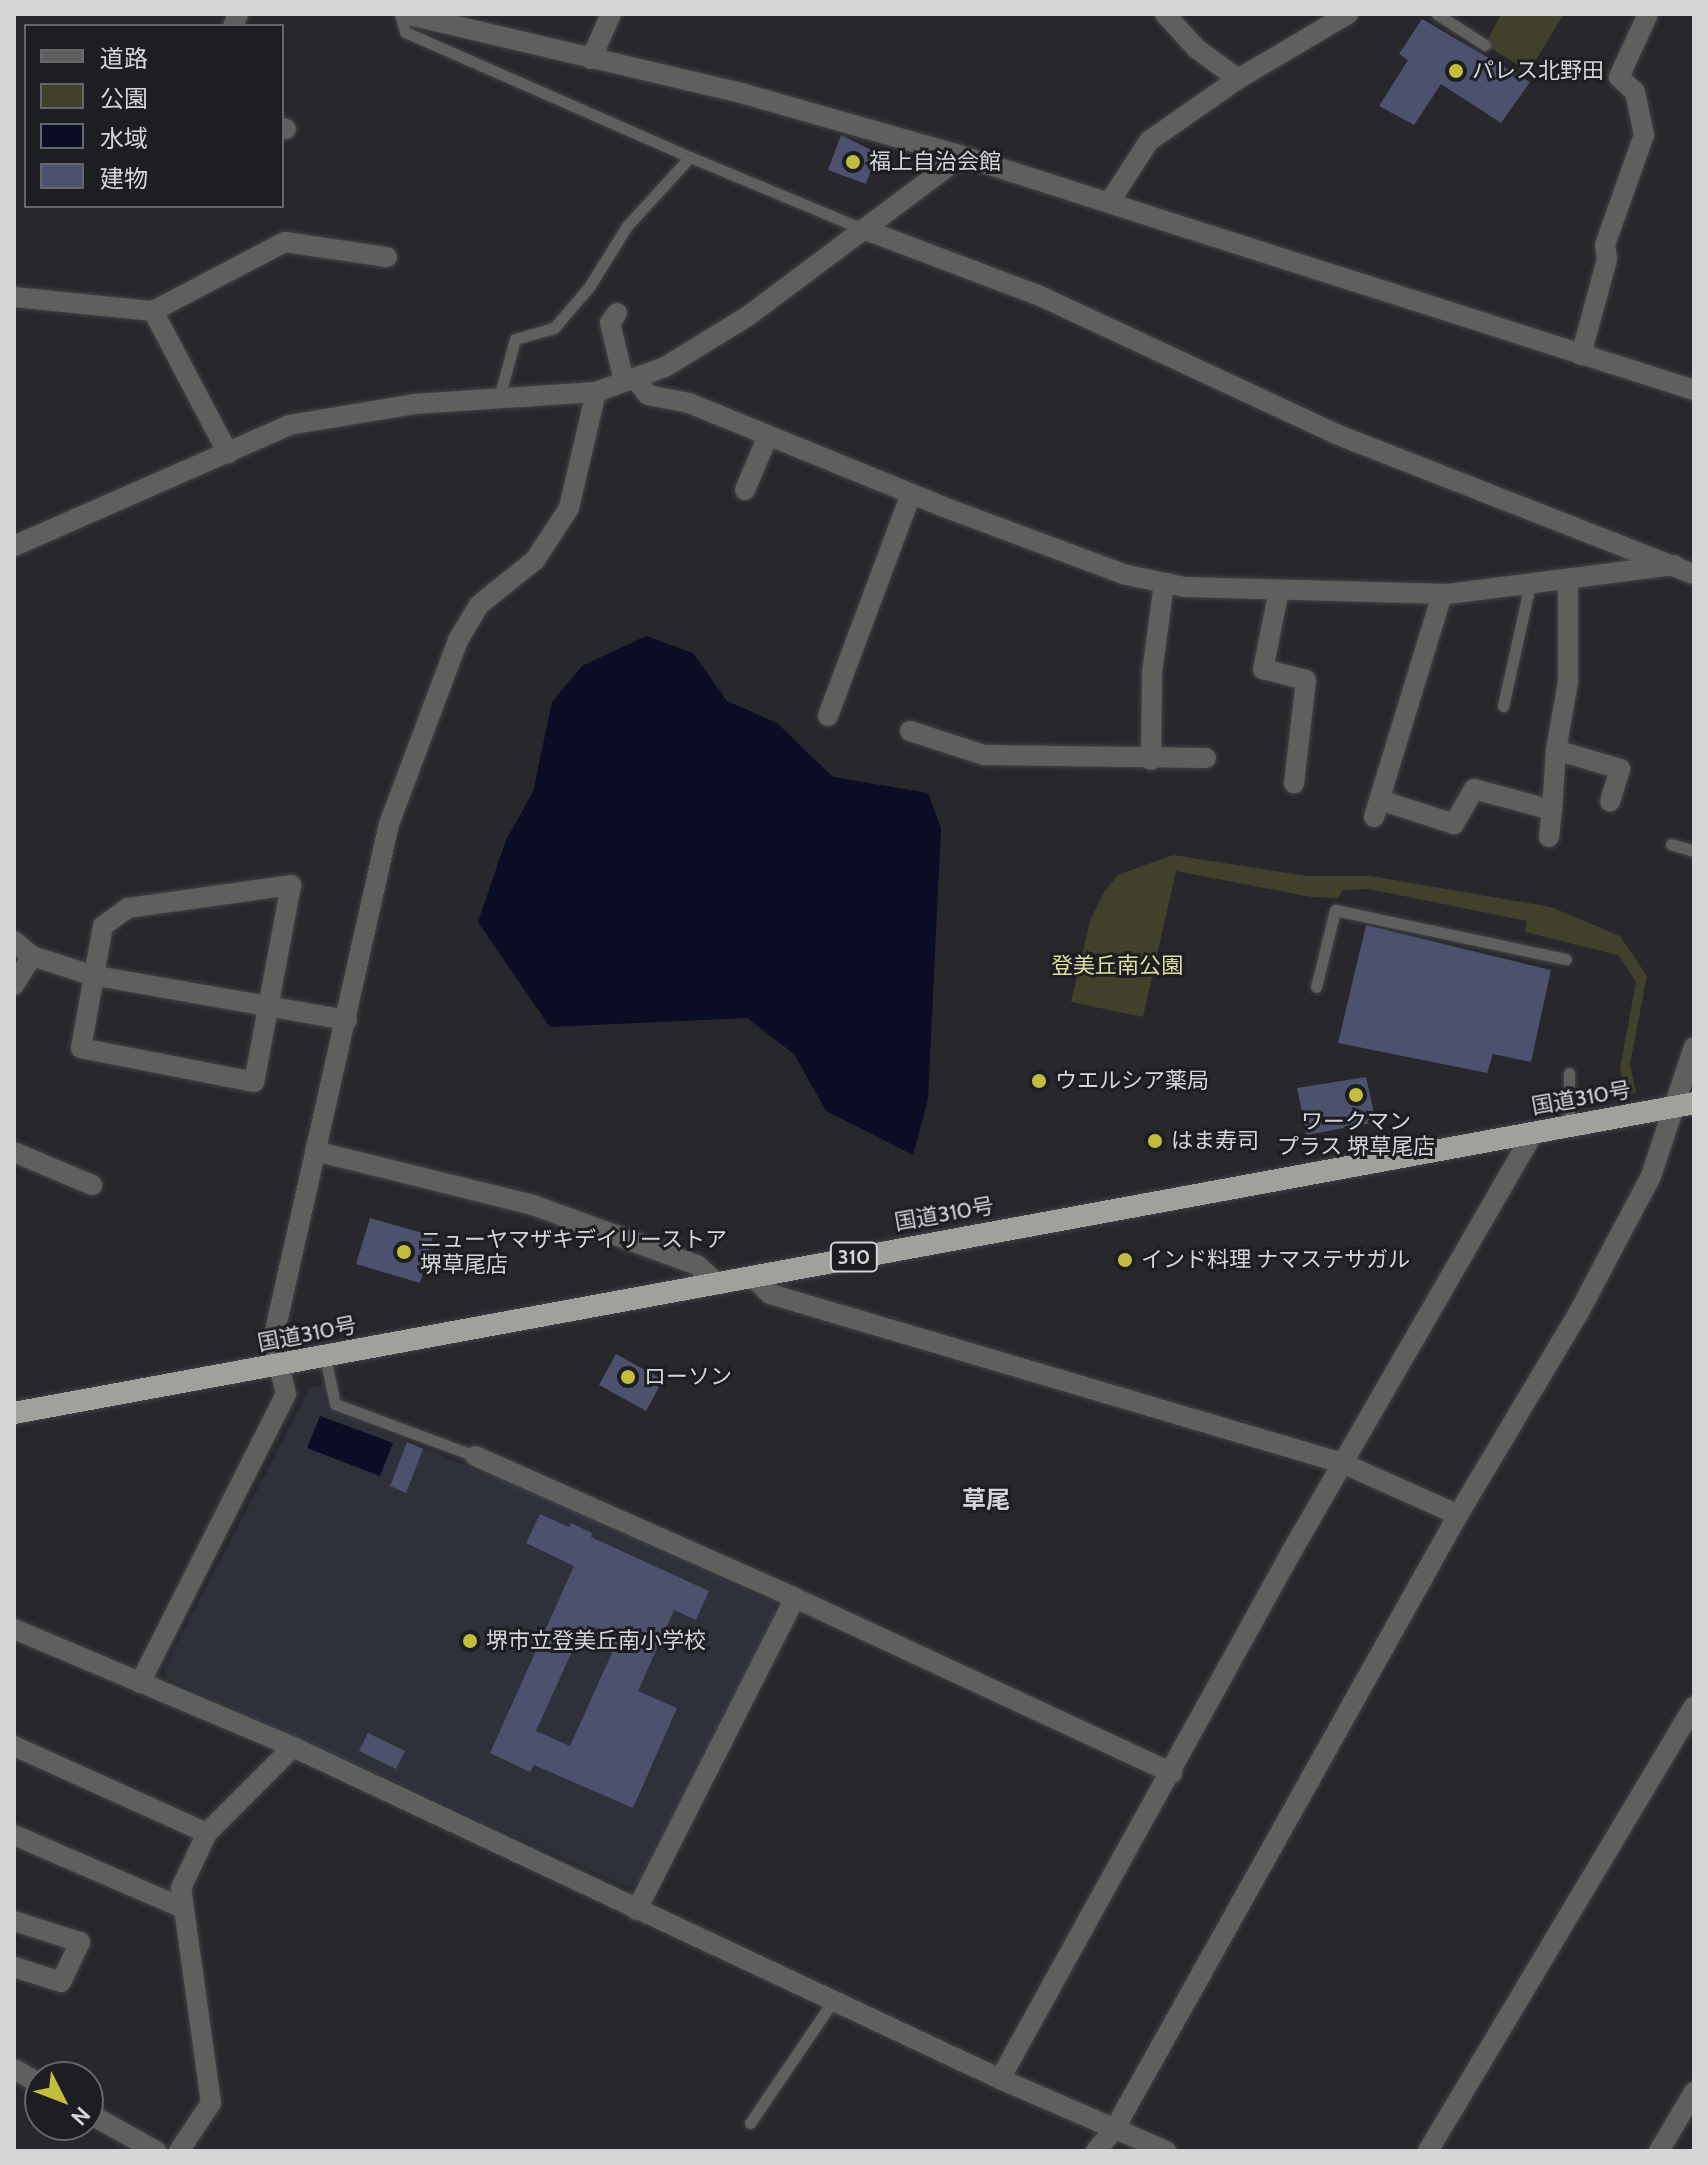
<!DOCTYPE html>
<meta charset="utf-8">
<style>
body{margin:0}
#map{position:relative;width:1708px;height:2165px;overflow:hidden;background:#27272c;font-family:Cabin,"Noto Sans JP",sans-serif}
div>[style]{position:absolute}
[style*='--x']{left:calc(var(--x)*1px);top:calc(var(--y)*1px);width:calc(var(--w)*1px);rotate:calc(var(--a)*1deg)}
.built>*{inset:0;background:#2e303a}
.green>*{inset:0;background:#41402b}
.water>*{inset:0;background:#0b0d24}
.building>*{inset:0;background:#4c516e}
.roads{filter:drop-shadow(0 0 2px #434347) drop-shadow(0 0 2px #434347)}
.service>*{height:11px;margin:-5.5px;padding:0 5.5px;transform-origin:5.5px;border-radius:5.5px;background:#5f5f5d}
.minor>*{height:20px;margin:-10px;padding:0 10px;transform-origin:10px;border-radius:10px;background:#5f5f5d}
.trunk>*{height:22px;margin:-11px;padding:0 11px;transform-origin:11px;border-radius:11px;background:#a0a09c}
.dots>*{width:22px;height:22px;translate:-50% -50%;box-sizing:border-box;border:4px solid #1d1e22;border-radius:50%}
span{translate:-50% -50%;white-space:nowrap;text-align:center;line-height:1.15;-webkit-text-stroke:6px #1d1e22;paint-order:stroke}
.shield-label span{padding:2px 6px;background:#1d1e22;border:2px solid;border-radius:6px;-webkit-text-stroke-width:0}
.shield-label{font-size:20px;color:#d4d5d7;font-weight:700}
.poi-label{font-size:22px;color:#d4d5d7}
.left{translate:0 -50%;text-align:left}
.park-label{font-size:22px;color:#e0dea1}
.street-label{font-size:22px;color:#d4d5d7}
.neighbourhood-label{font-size:24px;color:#d4d5d7;font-weight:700}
.frame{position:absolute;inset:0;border:16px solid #d4d5d7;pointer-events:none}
.legend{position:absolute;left:24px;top:24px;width:260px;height:184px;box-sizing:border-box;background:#1d1e22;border:2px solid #66676a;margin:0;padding:10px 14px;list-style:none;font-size:24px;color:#d4d5d7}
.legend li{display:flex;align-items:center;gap:16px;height:40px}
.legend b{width:40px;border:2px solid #66676a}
.north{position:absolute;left:24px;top:2061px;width:80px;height:80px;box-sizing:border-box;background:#1d1e22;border:2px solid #66676a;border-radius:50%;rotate:132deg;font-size:22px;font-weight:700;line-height:32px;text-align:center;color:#d4d5d7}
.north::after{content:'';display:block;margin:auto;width:28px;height:36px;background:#c3bd3e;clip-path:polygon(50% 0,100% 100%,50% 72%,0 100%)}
</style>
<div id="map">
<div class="built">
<i style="clip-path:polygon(324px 1385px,327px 1409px,536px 1494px,774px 1602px,776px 1614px,640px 1883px,629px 1888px,168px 1679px,164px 1668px,310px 1388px)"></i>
</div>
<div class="green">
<i style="clip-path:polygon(1501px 14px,1564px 14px,1529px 71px,1485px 45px)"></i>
<i style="clip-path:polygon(1173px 855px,1307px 876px,1371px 876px,1551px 907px,1620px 936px,1647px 976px,1630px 1064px,1636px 1093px,1625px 1095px,1620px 1068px,1636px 982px,1618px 955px,1525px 932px,1527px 921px,1369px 889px,1343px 890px,1338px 898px,1311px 897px,1176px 871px,1143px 1017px,1071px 1002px,1090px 921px,1104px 892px,1118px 875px)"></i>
</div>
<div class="water">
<i style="clip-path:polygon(646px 636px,693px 653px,727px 701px,777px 723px,833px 777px,928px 793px,941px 828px,928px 1099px,913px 1155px,826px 1111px,794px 1054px,747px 1018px,550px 1027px,478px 922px,506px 840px,533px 792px,552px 702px,582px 666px)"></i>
<i style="clip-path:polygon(320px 1416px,393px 1443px,380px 1476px,307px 1448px)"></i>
</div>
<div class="building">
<i style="clip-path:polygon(1422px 19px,1530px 82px,1501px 123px,1441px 84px,1414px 125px,1379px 106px,1408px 60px,1399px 54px)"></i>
<i style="clip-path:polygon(841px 135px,877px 153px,866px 184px,828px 170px)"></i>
<i style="clip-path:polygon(1366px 925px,1551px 970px,1531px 1062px,1493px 1054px,1487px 1073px,1338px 1043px)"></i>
<i style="clip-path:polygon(1366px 1077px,1376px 1122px,1307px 1135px,1297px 1088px)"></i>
<i style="clip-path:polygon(370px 1218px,433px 1236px,420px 1283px,356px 1264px)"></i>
<i style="clip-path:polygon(616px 1354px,663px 1380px,646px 1411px,599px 1385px)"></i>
<i style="clip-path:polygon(407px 1442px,423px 1449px,406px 1493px,390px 1486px)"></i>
<i style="clip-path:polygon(evenodd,540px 1514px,569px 1527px,571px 1523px,592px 1533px,591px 1537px,709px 1591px,696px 1620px,674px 1610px,638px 1691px,677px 1708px,633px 1808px,534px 1765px,530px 1772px,490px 1753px,574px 1566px,526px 1543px,540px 1514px,578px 1638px,612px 1653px,570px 1746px,536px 1731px,578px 1638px)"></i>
<i style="clip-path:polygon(368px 1733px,405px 1751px,396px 1769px,359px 1751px)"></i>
</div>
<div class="roads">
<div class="service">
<i style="--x:400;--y:14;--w:19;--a:74"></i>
<i style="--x:405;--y:32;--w:311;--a:23.7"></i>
<i style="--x:1437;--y:14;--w:57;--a:32.9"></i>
<i style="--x:499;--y:398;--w:61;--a:-74.8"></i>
<i style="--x:515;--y:339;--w:41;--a:-15.8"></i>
<i style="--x:554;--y:328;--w:54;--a:-49.5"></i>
<i style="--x:589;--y:287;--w:72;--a:-58.1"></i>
<i style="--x:627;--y:226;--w:93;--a:-47.6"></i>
<i style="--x:690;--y:157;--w:187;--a:22.6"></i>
<i style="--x:1503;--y:706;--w:125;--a:-77.5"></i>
<i style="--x:1671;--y:844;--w:24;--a:17"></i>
<i style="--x:1316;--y:987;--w:79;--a:-76.1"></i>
<i style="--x:1335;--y:910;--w:236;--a:12"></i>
<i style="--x:1569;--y:1126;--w:53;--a:-90"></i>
<i style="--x:325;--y:1357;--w:48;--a:78"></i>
<i style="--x:335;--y:1404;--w:149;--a:20.4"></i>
<i style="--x:750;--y:2123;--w:148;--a:-55.8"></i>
</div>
<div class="minor">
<i style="--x:405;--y:14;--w:349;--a:13.2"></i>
<i style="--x:745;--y:94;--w:226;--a:15.9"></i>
<i style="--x:962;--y:156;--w:768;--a:17.73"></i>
<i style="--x:1165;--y:14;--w:47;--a:47.6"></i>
<i style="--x:1197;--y:49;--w:51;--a:36.2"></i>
<i style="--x:233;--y:26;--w:13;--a:-67"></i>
<i style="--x:591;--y:59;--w:49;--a:-66"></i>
<i style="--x:282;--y:128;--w:4;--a:14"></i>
<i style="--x:1110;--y:201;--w:72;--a:-57"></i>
<i style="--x:1149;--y:141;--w:108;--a:-34.9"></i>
<i style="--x:1238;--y:79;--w:128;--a:-30.6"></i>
<i style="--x:863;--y:229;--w:187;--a:20.7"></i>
<i style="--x:1038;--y:295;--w:329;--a:25"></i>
<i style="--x:1336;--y:434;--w:384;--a:21.4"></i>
<i style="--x:14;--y:297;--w:140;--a:5.8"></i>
<i style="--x:153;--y:311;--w:149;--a:-27.6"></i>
<i style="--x:285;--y:242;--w:103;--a:8.4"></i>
<i style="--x:153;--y:311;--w:161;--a:62.2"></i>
<i style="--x:617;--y:313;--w:12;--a:125"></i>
<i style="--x:610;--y:323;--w:60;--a:76.4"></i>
<i style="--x:1581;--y:355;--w:99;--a:-74.8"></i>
<i style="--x:1607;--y:259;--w:14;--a:-98"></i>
<i style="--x:1605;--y:245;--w:117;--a:-70.5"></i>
<i style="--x:1644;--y:135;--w:44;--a:-101.8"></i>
<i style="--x:1635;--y:92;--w:22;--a:-137"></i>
<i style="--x:1619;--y:77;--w:69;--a:-65.3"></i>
<i style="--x:635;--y:378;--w:21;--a:53"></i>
<i style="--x:648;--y:395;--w:42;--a:11"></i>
<i style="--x:689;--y:403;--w:272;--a:22.2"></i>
<i style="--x:941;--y:506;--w:198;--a:20.4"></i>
<i style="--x:1127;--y:575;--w:59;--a:11.7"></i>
<i style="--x:1185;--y:587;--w:263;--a:1.5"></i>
<i style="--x:1448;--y:594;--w:228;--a:-7.3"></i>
<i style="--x:745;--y:490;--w:56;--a:-67.1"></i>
<i style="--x:14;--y:546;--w:300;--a:-23.7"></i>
<i style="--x:289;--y:425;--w:127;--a:-9.5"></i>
<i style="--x:414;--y:404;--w:182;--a:-3.8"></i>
<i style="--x:596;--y:392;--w:73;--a:-19.9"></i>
<i style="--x:665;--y:367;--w:97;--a:-31.6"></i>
<i style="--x:748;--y:316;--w:267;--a:-36.8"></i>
<i style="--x:1279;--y:590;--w:81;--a:101.4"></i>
<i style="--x:1263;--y:669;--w:44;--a:14.3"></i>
<i style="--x:1306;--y:680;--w:104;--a:96.6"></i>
<i style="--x:828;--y:716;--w:237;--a:-69.5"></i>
<i style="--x:910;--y:731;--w:78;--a:18"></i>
<i style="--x:984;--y:755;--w:222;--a:0.8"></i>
<i style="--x:1556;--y:750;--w:67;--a:16.5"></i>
<i style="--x:1620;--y:769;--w:34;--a:107"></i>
<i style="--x:1151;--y:760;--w:87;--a:-89.3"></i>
<i style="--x:1152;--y:673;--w:91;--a:-82.4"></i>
<i style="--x:1380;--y:800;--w:78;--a:18"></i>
<i style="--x:1454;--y:824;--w:40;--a:-60.3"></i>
<i style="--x:1474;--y:789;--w:81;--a:15.1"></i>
<i style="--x:1552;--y:810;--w:60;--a:-86.2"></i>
<i style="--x:1556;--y:750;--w:69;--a:-80"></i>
<i style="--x:1568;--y:682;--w:103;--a:-90"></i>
<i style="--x:1374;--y:817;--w:233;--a:-73"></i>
<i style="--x:1549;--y:837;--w:27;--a:-84"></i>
<i style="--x:291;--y:885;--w:200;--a:100.6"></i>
<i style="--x:254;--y:1082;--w:176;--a:-168.9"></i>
<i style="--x:81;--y:1048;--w:124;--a:-79.8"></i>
<i style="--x:103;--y:926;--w:31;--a:-36"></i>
<i style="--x:128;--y:908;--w:165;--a:-8"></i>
<i style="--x:14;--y:941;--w:23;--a:40"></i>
<i style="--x:32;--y:956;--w:62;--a:17.9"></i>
<i style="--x:91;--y:975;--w:260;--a:10"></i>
<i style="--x:14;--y:985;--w:34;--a:-58"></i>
<i style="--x:315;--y:1151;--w:225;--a:13.9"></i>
<i style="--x:533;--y:1205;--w:175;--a:20.1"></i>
<i style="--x:697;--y:1265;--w:27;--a:42"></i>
<i style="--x:14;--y:1152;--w:85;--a:22.9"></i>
<i style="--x:752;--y:1276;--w:25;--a:45"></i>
<i style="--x:770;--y:1294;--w:596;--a:16.46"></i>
<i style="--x:1342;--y:1463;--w:127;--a:24.1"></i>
<i style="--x:475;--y:1456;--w:350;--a:23.9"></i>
<i style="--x:795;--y:1598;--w:350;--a:116.9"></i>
<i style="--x:795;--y:1598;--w:416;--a:24.9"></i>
<i style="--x:14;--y:1629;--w:303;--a:22.9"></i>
<i style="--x:293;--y:1747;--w:781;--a:25.15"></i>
<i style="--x:1000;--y:2079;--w:181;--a:23.4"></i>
<i style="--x:140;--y:1683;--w:324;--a:-63.2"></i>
<i style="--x:286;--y:1394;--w:56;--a:-103.5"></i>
<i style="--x:273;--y:1340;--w:529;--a:-77.33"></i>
<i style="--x:389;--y:824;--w:197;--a:-69.4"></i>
<i style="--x:458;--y:640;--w:41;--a:-59"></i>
<i style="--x:479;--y:605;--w:72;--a:-38.8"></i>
<i style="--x:535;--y:560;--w:62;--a:-56.8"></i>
<i style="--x:569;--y:508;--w:119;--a:-76.9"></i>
<i style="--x:14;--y:1746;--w:212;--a:24.3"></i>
<i style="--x:14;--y:1835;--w:181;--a:23.4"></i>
<i style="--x:14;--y:1921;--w:69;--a:17.7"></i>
<i style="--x:80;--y:1942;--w:44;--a:115.4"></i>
<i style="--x:61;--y:1982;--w:49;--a:-162.3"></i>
<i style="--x:14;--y:2069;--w:30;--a:30"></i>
<i style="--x:1000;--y:2079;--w:606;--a:-61.06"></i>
<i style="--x:1293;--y:1549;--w:480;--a:-60"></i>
<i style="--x:88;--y:2113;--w:78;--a:29.2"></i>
<i style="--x:179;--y:2151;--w:58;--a:-56.3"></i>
<i style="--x:211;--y:2103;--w:217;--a:-97.9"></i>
<i style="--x:181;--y:1888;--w:61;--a:-64.7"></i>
<i style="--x:207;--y:1833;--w:122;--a:-45"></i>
<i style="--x:1096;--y:2151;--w:30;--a:-50"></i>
<i style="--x:1115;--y:2128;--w:702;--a:-60.77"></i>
<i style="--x:1458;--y:1515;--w:236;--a:-59.2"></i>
<i style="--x:1579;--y:1312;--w:154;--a:-62.1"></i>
<i style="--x:1651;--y:1176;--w:136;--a:-71.6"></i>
<i style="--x:1428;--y:2151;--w:518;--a:-59.13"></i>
<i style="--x:1659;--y:2151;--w:69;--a:-59.3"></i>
</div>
<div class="trunk">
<i style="--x:14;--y:1413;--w:1708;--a:-10.45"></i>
</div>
</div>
<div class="dots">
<i style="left:1456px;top:71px;background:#c3bd3e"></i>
<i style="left:853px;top:162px;background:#c3bd3e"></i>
<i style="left:1039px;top:1081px;background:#c3bd3e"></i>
<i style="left:1356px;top:1095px;background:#c3bd3e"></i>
<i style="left:1155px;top:1141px;background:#c3bd3e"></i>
<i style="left:404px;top:1252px;background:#c3bd3e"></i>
<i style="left:1125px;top:1260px;background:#c3bd3e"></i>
<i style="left:628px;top:1377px;background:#c3bd3e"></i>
<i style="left:470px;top:1641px;background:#c3bd3e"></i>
</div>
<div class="shield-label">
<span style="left:854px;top:1257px">310</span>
</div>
<div class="poi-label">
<span class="left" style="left:1472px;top:71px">パレス北野田</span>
<span class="left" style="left:869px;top:162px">福上自治会館</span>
<span class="left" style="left:1055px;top:1081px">ウエルシア薬局</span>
<span style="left:1356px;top:1134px">ワークマン<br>プラス 堺草尾店</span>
<span class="left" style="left:1171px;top:1141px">はま寿司</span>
<span class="left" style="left:420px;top:1252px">ニューヤマザキデイリーストア<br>堺草尾店</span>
<span class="left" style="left:1141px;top:1260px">インド料理 ナマステサガル</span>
<span class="left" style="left:644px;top:1377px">ローソン</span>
<span class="left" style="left:486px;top:1641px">堺市立登美丘南小学校</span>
</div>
<div class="park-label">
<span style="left:1117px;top:966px">登美丘南公園</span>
</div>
<div class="street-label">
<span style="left:1581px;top:1098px;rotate:-10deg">国道310号</span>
<span style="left:944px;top:1214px;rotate:-10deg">国道310号</span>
<span style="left:307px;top:1334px;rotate:-11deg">国道310号</span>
</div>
<div class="neighbourhood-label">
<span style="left:986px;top:1500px">草尾</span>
</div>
<div class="frame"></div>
<ul class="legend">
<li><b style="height:10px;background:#5f5f5d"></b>道路</li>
<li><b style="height:22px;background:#41402b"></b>公園</li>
<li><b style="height:22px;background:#0b0d24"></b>水域</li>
<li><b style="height:22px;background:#4c516e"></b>建物</li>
</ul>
<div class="north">N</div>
</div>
